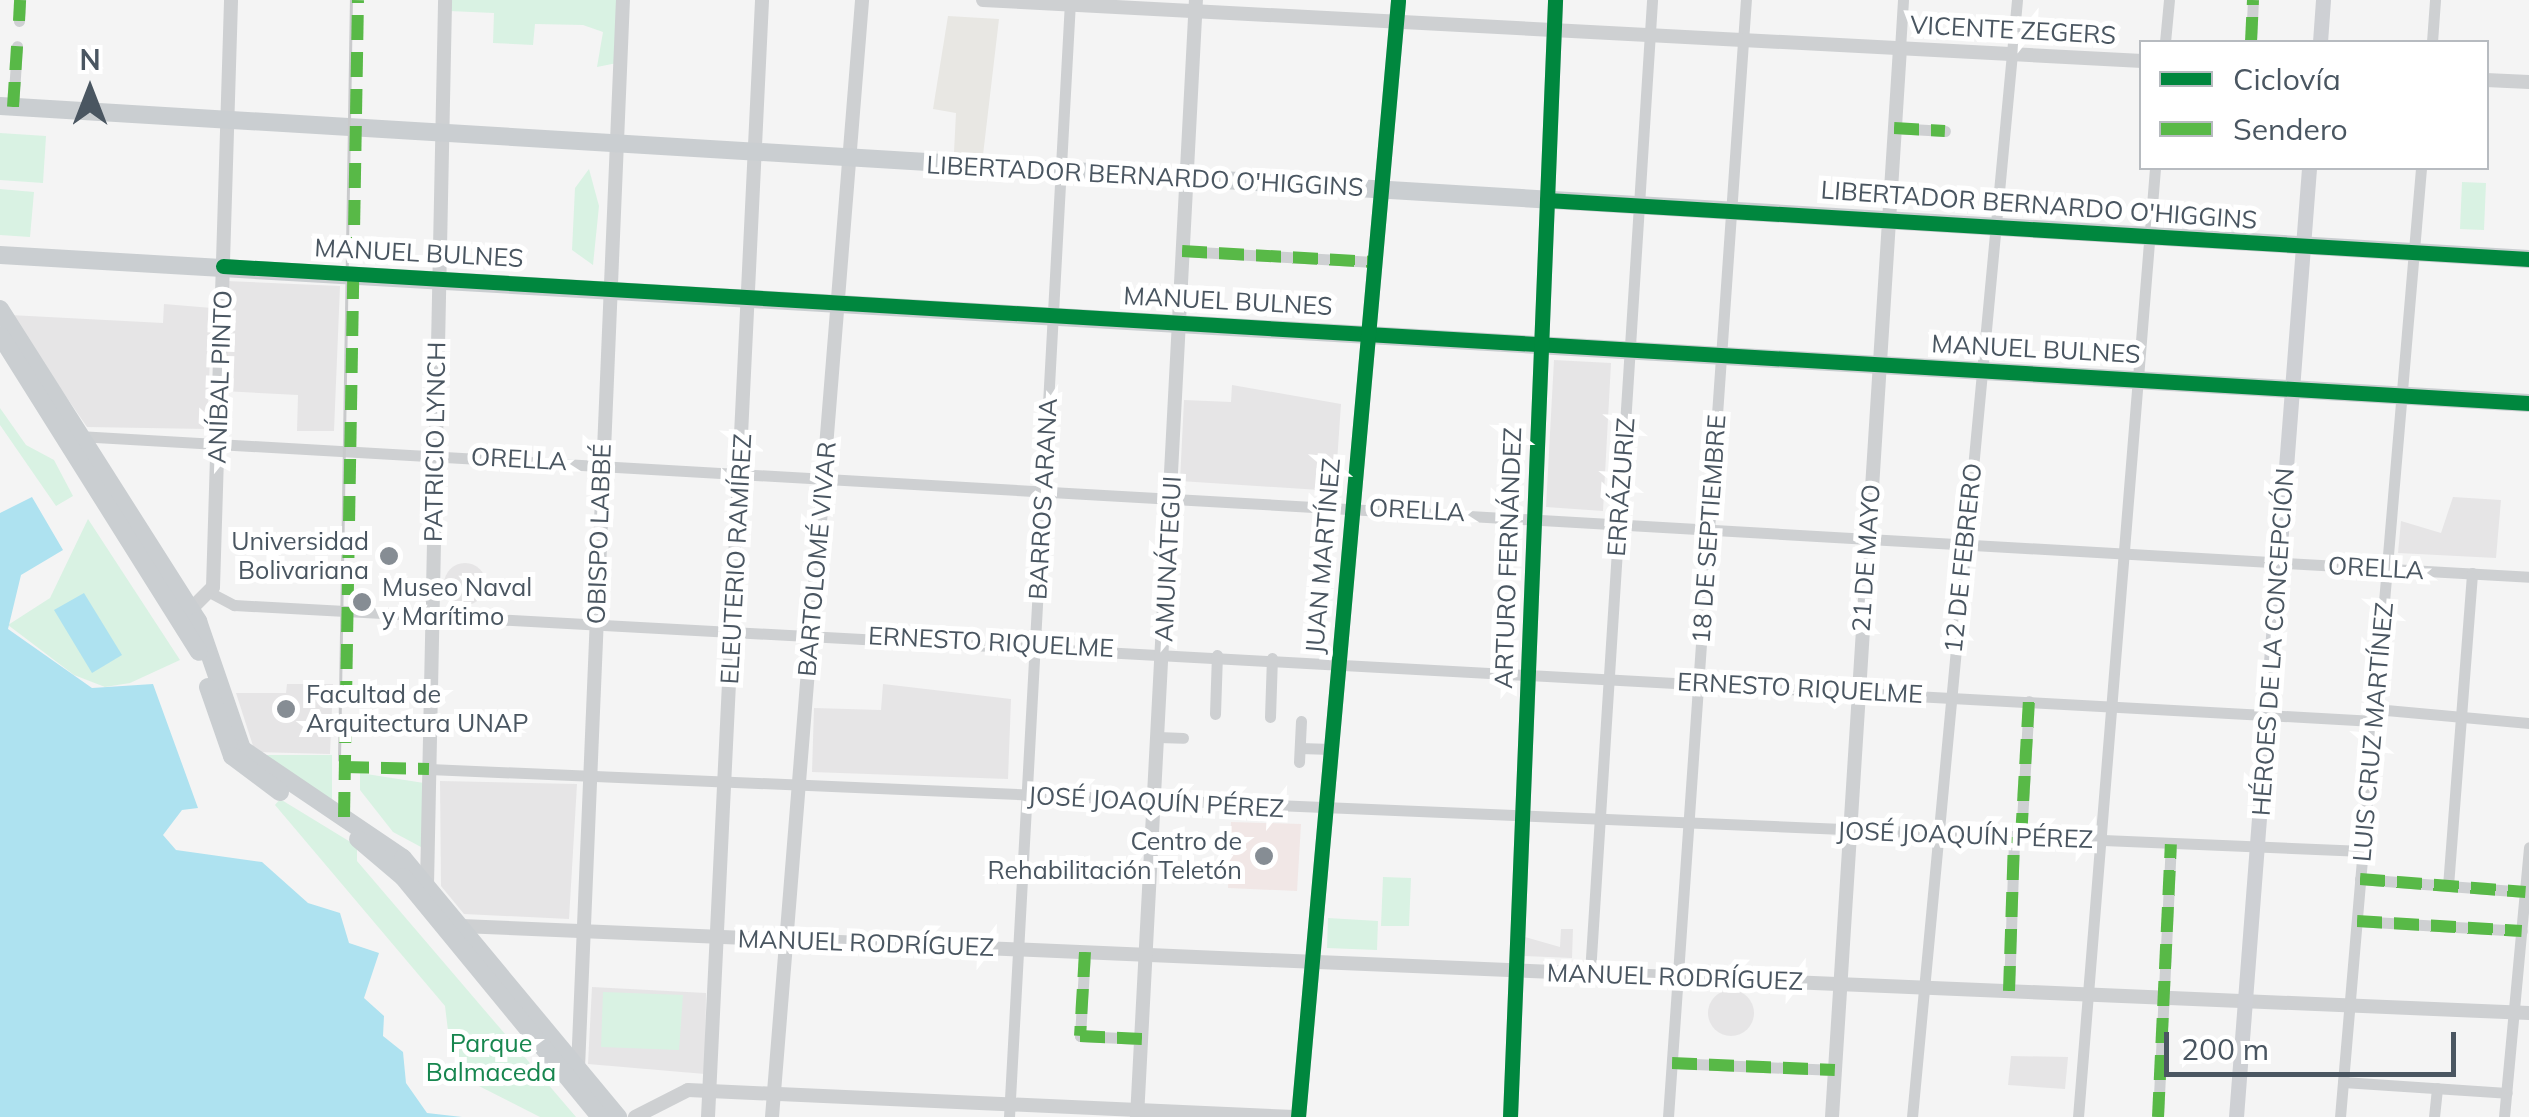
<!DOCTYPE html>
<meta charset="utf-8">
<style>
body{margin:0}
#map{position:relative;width:2529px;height:1117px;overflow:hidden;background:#f4f4f4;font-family:Mulish,sans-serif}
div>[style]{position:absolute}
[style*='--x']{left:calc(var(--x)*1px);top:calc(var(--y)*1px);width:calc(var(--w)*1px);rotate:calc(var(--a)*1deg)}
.commercial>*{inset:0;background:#e8e7e3}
.education>*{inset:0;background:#e6e5e6}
.round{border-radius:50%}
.medical>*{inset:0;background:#f1e7e6}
.green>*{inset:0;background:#d9f2e3}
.water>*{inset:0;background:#aee2f0}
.minor>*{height:11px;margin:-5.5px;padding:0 5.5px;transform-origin:5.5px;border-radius:5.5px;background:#ced0d2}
.tertiary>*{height:14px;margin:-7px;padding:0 7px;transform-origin:7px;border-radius:7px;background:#ced0d2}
.secondary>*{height:15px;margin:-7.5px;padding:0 7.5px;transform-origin:7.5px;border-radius:7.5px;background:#ced0d4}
.primary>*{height:18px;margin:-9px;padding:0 9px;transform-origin:9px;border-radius:9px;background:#caced1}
.tram>*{height:2.5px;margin:-1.25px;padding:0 1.25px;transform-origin:1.25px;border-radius:1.25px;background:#c9cacc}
.quiet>*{height:12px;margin-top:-6px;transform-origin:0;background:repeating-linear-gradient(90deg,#58b947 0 25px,transparent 0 37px)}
.cycleway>*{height:15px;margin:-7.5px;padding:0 7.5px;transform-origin:7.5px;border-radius:7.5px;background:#00873e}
.dots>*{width:28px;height:28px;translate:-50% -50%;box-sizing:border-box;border:5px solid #fff;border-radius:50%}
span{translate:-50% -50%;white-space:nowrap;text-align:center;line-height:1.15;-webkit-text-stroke:10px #fff;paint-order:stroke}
.street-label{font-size:25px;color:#4a5661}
.poi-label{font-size:25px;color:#4a5661}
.right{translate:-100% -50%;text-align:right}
.left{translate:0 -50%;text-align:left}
.park-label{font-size:25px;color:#17864f}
.legend{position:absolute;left:2139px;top:40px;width:350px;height:130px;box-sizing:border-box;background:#fff;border:2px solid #b7bbc0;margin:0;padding:12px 18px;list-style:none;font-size:30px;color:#4a5661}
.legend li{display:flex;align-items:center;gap:20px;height:50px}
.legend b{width:50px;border:2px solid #b7bbc0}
.north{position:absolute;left:40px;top:40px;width:100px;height:100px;-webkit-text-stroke:8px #fff;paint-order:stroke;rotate:0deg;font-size:28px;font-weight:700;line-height:40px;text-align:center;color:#4a5661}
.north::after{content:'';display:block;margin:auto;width:35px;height:45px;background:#4a5661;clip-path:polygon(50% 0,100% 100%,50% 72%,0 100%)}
.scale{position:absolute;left:2164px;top:1032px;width:292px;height:45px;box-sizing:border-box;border:5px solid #4a5661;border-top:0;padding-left:12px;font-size:30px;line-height:35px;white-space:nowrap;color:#4a5661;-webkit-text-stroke:8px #fff;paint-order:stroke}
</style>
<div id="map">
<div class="commercial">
<i style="clip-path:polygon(948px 16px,999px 19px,983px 155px,954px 152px,956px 113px,933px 109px)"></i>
</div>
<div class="education">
<i style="clip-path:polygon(226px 281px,340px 286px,334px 431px,297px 431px,298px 395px,223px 391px)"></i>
<i style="clip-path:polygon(164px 304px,212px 308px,207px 429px,87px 427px,10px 315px,163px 323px)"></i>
<i style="clip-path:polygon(1554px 360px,1611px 363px,1603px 511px,1546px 507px)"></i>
<i style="clip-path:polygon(1232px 385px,1341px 404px,1335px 491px,1180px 481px,1184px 400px,1231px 402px)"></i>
<i style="clip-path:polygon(2453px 497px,2501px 500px,2496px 558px,2398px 553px,2401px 521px,2441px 533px)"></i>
<i class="round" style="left:444px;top:563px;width:42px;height:42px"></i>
<i style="clip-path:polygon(287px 684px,333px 684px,330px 754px,255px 752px,236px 693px,286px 693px)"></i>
<i style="clip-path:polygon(883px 684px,1011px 699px,1008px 779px,812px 772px,814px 708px,881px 710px)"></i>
<i style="clip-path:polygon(440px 781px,577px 784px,569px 919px,464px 914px,441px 886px)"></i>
<i style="clip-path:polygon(1561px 929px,1573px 929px,1572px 958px,1524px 956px,1525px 937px,1560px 947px)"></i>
<i style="clip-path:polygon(592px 987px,706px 993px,705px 1074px,588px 1064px)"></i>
<i class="round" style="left:1708px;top:990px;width:46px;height:46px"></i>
<i style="clip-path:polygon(2011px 1056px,2068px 1057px,2065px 1089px,2008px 1085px)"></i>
</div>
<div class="medical">
<i style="clip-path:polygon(1231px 822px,1301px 824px,1297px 891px,1228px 888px)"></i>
</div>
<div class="green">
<i style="clip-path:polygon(450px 0,618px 0,617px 63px,597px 67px,603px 32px,583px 25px,535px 24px,533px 45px,493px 43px,494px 13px,449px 11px)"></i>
<i style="clip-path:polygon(0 133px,46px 136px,43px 183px,0 180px)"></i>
<i style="clip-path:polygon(589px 169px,599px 206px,593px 265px,572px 250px,575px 188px)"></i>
<i style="clip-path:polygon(2462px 182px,2486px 183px,2484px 230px,2460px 229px)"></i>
<i style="clip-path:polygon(0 189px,34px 192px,30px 237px,0 235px)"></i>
<i style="clip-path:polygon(0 408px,26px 445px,54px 460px,73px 496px,56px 506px,0 425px)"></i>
<i style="clip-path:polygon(88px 519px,180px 660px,130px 683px,105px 687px,74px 675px,8px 625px,50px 598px)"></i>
<i style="clip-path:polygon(261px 755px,332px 755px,332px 804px)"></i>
<i style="clip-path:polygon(360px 773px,424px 783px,421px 847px,393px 832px,360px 790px)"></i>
<i style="clip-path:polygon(280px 799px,357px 846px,357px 861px,576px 1117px,540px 1117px,473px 1083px,450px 1047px,445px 1006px,275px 805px)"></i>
<i style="clip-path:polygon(1383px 877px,1411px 878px,1409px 926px,1381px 926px)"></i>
<i style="clip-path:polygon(1328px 918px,1378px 921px,1377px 950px,1327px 948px)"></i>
<i style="clip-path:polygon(603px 992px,683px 995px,679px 1050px,601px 1047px)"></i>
</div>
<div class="water">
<i style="clip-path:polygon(32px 497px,63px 550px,21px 575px,8px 629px,92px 688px,153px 684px,198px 808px,182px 810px,163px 835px,176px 850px,262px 862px,308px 903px,340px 913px,349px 943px,379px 953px,364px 998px,384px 1016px,383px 1036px,403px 1052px,406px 1083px,427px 1113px,462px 1117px,0 1117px,0 513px)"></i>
<i style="clip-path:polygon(84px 593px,122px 655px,92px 673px,54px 610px)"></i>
</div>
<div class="minor">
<i style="--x:19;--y:21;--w:21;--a:-87"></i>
<i style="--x:2165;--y:42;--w:42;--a:-84.6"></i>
<i style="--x:2251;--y:42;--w:42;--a:-87.3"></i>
<i style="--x:2432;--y:42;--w:42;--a:-85.9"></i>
<i style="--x:1900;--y:49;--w:49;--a:-86.5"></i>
<i style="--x:13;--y:107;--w:61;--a:-86.2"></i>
<i style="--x:1894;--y:128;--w:51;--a:3.4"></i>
<i style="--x:1182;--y:251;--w:192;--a:3.3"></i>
<i style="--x:78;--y:436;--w:2455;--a:3.29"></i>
<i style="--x:211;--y:593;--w:26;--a:28"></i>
<i style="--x:234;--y:605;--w:2143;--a:3.1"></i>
<i style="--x:2375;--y:709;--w:155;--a:5.2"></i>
<i style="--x:1215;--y:714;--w:59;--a:-88.1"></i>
<i style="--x:1270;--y:717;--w:59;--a:-88.1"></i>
<i style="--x:1158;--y:737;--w:25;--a:2"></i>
<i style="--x:1300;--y:748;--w:31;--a:2"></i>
<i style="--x:1299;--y:762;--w:41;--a:-87.2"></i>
<i style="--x:429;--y:769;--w:1936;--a:2.43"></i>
<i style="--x:2021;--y:838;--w:137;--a:-86.7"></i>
<i style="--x:2360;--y:879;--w:166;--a:4.5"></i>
<i style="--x:2448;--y:886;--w:314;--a:-85.6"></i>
<i style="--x:2357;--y:921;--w:165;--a:3.5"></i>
<i style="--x:1085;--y:952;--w:84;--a:93.4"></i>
<i style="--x:1080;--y:1036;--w:62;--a:2.8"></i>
<i style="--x:1590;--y:973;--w:975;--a:-86.35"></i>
<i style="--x:2009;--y:991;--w:154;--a:-88.1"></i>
<i style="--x:1672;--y:1063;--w:163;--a:2.5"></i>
<i style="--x:2343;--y:1082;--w:164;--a:3.8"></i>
<i style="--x:1009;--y:1117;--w:1119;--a:-86.87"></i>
<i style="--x:1668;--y:1117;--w:1120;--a:-86.01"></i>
<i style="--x:1912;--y:1117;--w:1122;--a:-84.63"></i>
<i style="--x:2078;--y:1117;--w:952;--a:-85.36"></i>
<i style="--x:2158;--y:1117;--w:273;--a:-87.3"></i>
<i style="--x:2340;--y:1117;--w:952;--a:-85.12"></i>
<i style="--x:2434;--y:1117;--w:29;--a:-84"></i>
<i style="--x:2504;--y:1117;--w:271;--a:-84.7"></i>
</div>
<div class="tertiary">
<i style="--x:983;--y:0;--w:1161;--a:3.01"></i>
<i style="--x:2486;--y:80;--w:43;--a:2.7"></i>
<i style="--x:184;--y:616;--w:41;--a:-45"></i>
<i style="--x:213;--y:587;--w:587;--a:-88.24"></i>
<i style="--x:427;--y:885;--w:885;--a:-88.83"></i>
<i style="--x:461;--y:926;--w:2070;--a:2.41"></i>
<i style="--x:578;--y:1068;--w:1069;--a:-87.59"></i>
<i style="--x:635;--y:1117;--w:59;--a:-27"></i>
<i style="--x:688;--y:1090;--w:607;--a:2.55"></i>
<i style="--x:708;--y:1117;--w:1118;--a:-87.23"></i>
<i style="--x:772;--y:1117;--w:1121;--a:-85.39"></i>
<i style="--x:1137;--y:1117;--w:1119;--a:-86.98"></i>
<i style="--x:1832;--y:1117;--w:1070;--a:-86.36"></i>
</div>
<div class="secondary">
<i style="--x:2320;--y:42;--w:42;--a:-85.9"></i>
<i style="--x:1298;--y:1117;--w:1121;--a:-84.88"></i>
<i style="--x:1510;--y:1117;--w:1118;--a:-87.69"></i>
<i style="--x:2236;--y:1117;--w:952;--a:-85.6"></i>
</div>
<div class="primary">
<i style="--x:0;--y:106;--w:2534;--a:3.46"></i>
<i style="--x:0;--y:255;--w:2533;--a:3.35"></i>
<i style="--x:0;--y:309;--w:370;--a:57.6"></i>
<i style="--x:198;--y:621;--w:135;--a:71"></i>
<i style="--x:242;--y:749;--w:194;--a:34.1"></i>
<i style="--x:403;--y:858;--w:337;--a:50.3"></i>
<i style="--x:0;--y:335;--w:374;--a:57.9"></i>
<i style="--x:208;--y:687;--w:73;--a:70.8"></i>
<i style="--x:232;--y:756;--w:60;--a:36.9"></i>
<i style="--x:358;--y:839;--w:59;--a:40.2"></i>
<i style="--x:403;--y:877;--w:310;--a:50.6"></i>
</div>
<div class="tram">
<i style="--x:339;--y:760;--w:760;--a:-89.1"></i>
</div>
<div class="quiet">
<i style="--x:19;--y:21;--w:21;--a:-87"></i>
<i style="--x:2251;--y:42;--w:42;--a:-87.3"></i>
<i style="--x:13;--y:107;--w:61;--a:-86.2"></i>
<i style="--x:1894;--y:128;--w:51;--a:3.4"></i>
<i style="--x:1182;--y:251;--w:192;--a:3.3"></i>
<i style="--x:344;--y:767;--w:85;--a:1.3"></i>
<i style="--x:344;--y:817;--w:817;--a:-89.02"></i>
<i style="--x:2021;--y:838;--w:137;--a:-86.7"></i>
<i style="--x:2360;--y:879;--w:166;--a:4.5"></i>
<i style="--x:2357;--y:921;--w:165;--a:3.5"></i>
<i style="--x:1085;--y:952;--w:84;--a:93.4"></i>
<i style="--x:1080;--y:1036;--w:62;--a:2.8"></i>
<i style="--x:2009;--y:991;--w:154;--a:-88.1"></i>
<i style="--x:1672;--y:1063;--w:163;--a:2.5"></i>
<i style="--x:2158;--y:1117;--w:273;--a:-87.3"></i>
</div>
<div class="cycleway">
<i style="--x:1547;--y:200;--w:984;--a:3.44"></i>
<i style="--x:223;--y:266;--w:2310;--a:3.4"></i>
<i style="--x:1298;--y:1117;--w:1121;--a:-84.88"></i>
<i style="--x:1510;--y:1117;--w:1118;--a:-87.69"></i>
</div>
<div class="dots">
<i style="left:389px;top:556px;background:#868d94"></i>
<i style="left:362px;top:602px;background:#868d94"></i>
<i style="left:286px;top:709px;background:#868d94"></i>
<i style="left:1264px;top:856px;background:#868d94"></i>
</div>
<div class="street-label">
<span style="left:2013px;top:30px;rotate:3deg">VICENTE ZEGERS</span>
<span style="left:1145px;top:176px;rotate:3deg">LIBERTADOR BERNARDO O'HIGGINS</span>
<span style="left:2039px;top:205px;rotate:4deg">LIBERTADOR BERNARDO O'HIGGINS</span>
<span style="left:419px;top:253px;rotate:3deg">MANUEL BULNES</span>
<span style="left:1228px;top:301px;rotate:3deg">MANUEL BULNES</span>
<span style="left:2036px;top:349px;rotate:3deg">MANUEL BULNES</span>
<span style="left:220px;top:377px;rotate:-88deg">ANÍBAL PINTO</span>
<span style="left:435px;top:442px;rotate:-89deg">PATRICIO LYNCH</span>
<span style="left:519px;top:459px;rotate:3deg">ORELLA</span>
<span style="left:1621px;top:487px;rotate:-86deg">ERRÁZURIZ</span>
<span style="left:1043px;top:499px;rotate:-87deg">BARROS ARANA</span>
<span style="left:1417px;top:510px;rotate:3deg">ORELLA</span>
<span style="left:1709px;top:529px;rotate:-86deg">18 DE SEPTIEMBRE</span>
<span style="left:599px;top:534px;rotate:-88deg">OBISPO LABBÉ</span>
<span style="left:1323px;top:556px;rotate:-85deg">JUAN MARTÍNEZ</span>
<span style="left:1508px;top:558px;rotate:-88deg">ARTURO FERNÁNDEZ</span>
<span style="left:1866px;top:558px;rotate:-86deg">21 DE MAYO</span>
<span style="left:1963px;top:558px;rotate:-84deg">12 DE FEBRERO</span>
<span style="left:736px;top:559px;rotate:-87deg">ELEUTERIO RAMÍREZ</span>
<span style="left:817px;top:559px;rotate:-85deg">BARTOLOMÉ VIVAR</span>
<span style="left:1168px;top:559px;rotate:-87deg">AMUNÁTEGUI</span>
<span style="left:2376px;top:568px;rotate:3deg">ORELLA</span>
<span style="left:991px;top:642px;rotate:3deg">ERNESTO RIQUELME</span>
<span style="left:2273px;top:642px;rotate:-86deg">HÉROES DE LA CONCEPCIÓN</span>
<span style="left:1800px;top:688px;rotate:3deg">ERNESTO RIQUELME</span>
<span style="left:2373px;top:732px;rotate:-85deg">LUIS CRUZ MARTÍNEZ</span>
<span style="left:1156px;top:802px;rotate:3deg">JOSÉ JOAQUÍN PÉREZ</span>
<span style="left:1965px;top:835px;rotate:2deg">JOSÉ JOAQUÍN PÉREZ</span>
<span style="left:866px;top:943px;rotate:2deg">MANUEL RODRÍGUEZ</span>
<span style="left:1675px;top:977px;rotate:2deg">MANUEL RODRÍGUEZ</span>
</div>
<div class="poi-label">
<span class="right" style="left:369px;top:556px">Universidad<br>Bolivariana</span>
<span class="left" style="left:382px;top:602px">Museo Naval<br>y Marítimo</span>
<span class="left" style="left:306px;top:709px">Facultad de<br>Arquitectura UNAP</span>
<span class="right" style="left:1242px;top:856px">Centro de<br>Rehabilitación Teletón</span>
</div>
<div class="park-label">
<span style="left:491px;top:1058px">Parque<br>Balmaceda</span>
</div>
<ul class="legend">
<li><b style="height:12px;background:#00873e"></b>Ciclovía</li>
<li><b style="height:12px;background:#58b947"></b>Sendero</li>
</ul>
<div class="north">N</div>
<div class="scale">200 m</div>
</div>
